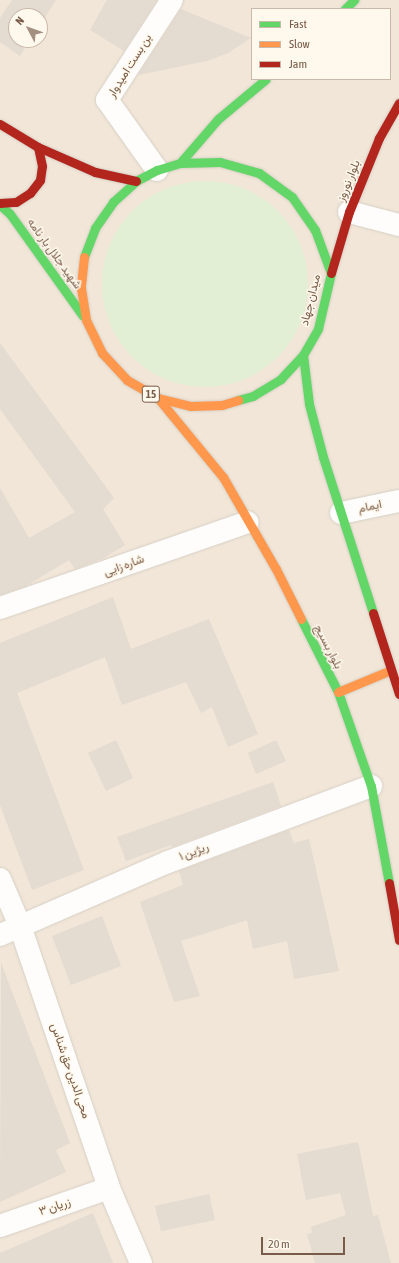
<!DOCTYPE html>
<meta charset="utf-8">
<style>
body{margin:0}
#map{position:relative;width:399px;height:1263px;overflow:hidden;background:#f7f3ea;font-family:"Asap Condensed",Vazirmatn,sans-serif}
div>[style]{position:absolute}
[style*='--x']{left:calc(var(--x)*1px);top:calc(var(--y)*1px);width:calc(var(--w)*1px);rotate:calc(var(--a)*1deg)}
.residential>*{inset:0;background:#f1e6d7}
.green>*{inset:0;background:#e2efd4}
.round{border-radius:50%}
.building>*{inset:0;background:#e4dbd1}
.roads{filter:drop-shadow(0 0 1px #d6cfc6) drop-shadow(0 0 1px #d6cfc6)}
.street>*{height:22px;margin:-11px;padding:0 11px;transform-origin:11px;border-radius:11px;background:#fefdfc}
.fast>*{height:9px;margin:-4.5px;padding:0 4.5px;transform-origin:4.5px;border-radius:4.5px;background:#63d668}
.slow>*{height:9px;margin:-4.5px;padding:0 4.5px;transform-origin:4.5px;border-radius:4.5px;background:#ff974d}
.jam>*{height:9px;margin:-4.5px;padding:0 4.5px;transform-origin:4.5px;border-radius:4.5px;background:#b3261e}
span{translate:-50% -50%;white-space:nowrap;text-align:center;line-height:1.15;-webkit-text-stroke:3px #fff8ec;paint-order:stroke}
.shield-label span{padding:1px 3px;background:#fff8ec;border:1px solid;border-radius:3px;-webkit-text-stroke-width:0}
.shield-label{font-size:11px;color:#785b48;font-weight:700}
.street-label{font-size:12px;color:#785b48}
.legend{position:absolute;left:251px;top:8px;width:140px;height:72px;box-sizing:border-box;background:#fff8ec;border:1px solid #c9b9aa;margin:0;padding:5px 7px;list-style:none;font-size:12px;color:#785b48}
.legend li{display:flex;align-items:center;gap:8px;height:20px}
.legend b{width:20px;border:1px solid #c9b9aa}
.north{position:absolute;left:8px;top:8px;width:40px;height:40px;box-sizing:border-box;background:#fff8ec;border:1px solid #c9b9aa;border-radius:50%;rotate:311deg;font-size:11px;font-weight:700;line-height:16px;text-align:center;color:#785b48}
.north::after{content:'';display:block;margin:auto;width:14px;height:18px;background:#a49081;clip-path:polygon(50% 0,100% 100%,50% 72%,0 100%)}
.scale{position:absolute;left:261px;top:1237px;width:84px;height:18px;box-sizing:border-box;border:2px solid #785b48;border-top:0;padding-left:5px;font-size:12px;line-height:14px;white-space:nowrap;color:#785b48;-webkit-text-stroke:3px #fff8ec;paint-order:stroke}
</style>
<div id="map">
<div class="residential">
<i style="clip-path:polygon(evenodd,0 0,399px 0,399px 1263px,0 1263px,0 0,252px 9px,390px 9px,390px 79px,252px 79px,252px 9px,0 0,16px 16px,40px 16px,40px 40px,16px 40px,16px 16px)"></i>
</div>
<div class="green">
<i class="round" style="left:102px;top:181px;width:206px;height:206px"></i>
</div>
<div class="building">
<i style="clip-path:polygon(12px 0,56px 0,40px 25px,40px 16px,16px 16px,16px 40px,30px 40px,20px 56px,0 42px,0 18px)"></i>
<i style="clip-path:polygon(107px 0,157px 0,124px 51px,90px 30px)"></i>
<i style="clip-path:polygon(181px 9px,251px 38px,228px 53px,207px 61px,138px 75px)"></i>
<i style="clip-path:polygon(0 343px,114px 498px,103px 509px,125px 545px,102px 559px,75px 569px,69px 560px,26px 586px,0 595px,0 488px,29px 538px,75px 512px,0 409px)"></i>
<i style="clip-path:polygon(113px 597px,131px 649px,209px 619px,258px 734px,228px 747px,212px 707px,201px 713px,186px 682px,122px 705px,105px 657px,17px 693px,84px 870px,32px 890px,0 805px,0 643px)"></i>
<i style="clip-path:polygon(116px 740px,133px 778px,106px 791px,88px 753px)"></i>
<i style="clip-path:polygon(276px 740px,286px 761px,256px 774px,248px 753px)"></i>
<i style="clip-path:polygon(273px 782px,281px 806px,172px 847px,171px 845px,126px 861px,117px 837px)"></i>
<i style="clip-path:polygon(289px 830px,294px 843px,309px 839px,339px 971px,294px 979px,287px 941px,253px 949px,247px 920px,181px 941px,200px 996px,174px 1002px,140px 902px,183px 885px,179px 871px)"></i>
<i style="clip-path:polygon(102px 916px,121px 966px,71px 985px,52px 936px)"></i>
<i style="clip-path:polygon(1px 963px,70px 1143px,56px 1150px,66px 1172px,0 1202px)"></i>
<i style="clip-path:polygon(358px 1142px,373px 1216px,378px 1215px,391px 1263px,315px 1263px,307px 1234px,312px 1233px,311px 1227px,346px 1215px,340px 1193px,306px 1200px,297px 1154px)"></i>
<i style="clip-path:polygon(209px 1194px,215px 1220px,161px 1231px,155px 1206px)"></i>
<i style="clip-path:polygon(93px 1213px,113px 1263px,0 1263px,0 1253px)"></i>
</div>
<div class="roads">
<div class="street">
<i style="--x:157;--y:170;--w:86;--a:-125.5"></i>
<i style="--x:107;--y:100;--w:119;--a:-57"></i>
<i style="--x:349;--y:212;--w:52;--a:14.6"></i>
<i style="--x:341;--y:513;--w:59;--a:-11.7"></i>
<i style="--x:0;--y:608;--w:262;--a:-19.1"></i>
<i style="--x:0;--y:879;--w:51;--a:66.9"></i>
<i style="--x:20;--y:926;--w:277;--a:71.2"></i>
<i style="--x:109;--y:1188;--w:82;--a:66.9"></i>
<i style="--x:0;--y:935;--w:183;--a:-23.5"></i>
<i style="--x:168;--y:862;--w:217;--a:-20.5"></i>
<i style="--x:0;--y:1226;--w:115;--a:-19.2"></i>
</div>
<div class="fast">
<i style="--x:345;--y:9;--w:13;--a:-45"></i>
<i style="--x:220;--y:162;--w:41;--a:15.8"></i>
<i style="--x:259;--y:173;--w:41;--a:36"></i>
<i style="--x:292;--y:197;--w:40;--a:55.1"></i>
<i style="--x:315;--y:230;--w:46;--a:69.6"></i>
<i style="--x:331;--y:273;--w:57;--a:103.1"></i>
<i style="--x:318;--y:329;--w:30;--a:120"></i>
<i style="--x:303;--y:355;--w:33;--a:133"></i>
<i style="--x:281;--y:379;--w:33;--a:149"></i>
<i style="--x:253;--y:396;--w:16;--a:165"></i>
<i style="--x:180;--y:163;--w:58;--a:-49.2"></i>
<i style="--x:218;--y:119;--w:62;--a:-39.8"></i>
<i style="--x:0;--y:205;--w:13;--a:42"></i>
<i style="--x:10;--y:214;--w:125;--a:54.4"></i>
<i style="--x:84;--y:257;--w:31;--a:-69"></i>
<i style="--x:95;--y:228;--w:32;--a:-55"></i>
<i style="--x:113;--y:202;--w:31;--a:-42"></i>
<i style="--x:136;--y:181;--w:24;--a:-28"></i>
<i style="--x:157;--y:170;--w:24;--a:-17"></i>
<i style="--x:180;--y:163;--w:40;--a:-1.4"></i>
<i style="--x:303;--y:355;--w:49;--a:83"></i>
<i style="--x:309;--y:404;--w:55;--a:75.2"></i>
<i style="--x:323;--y:457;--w:164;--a:72.2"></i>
<i style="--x:301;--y:619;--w:82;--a:63.1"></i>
<i style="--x:338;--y:692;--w:100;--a:70.7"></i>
<i style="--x:371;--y:786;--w:99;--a:79.5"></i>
</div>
<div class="slow">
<i style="--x:84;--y:257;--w:31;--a:96"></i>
<i style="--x:81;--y:288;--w:32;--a:81"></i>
<i style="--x:86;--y:320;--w:37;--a:64"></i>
<i style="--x:102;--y:353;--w:37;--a:47"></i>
<i style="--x:127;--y:380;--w:36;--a:30"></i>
<i style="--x:158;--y:398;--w:33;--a:14"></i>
<i style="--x:190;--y:406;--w:32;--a:-2"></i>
<i style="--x:222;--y:405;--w:17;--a:-17"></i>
<i style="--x:158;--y:398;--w:102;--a:50.6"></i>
<i style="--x:223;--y:477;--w:106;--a:60.1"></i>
<i style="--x:276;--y:569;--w:56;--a:63.4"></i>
<i style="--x:338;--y:692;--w:57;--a:-22.5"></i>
</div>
<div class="jam">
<i style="--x:0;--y:124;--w:44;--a:31.2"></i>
<i style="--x:38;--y:147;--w:62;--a:23.7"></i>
<i style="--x:95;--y:172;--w:42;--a:12.4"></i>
<i style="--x:0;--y:203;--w:16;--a:-4"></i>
<i style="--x:16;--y:202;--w:17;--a:-33"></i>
<i style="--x:30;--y:193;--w:16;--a:-52"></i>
<i style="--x:40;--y:180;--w:14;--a:-82"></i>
<i style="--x:42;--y:166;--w:19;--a:-102"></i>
<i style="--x:331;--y:273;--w:64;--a:-73.6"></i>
<i style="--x:349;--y:212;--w:80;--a:-67.9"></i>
<i style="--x:379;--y:138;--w:40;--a:-60.3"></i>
<i style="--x:373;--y:613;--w:85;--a:72.2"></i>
<i style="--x:389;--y:883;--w:58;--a:80"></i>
</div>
</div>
<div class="shield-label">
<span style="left:151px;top:394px">15</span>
</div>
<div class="street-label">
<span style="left:130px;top:66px;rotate:-58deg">بن بست امیدوار</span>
<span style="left:349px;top:181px;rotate:-68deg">بلوار نوروز</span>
<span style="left:54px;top:254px;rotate:54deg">شهید جلال بار نامه</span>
<span style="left:311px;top:300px;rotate:-76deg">میدان جهاد</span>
<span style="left:370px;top:507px;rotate:-12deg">ایمام</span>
<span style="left:124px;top:566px;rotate:-20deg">شاره زایی</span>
<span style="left:328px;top:647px;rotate:63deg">بلوار بسیج</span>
<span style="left:194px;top:852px;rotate:-21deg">ریژین ۱</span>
<span style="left:70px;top:1071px;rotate:71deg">محی الدین حق شناس</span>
<span style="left:55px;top:1207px;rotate:-19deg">زریان ۳</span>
</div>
<ul class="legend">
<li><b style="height:5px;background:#63d668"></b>Fast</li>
<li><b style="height:5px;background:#ff974d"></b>Slow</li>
<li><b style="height:5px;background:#b3261e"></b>Jam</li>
</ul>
<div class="north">N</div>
<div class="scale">20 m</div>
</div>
